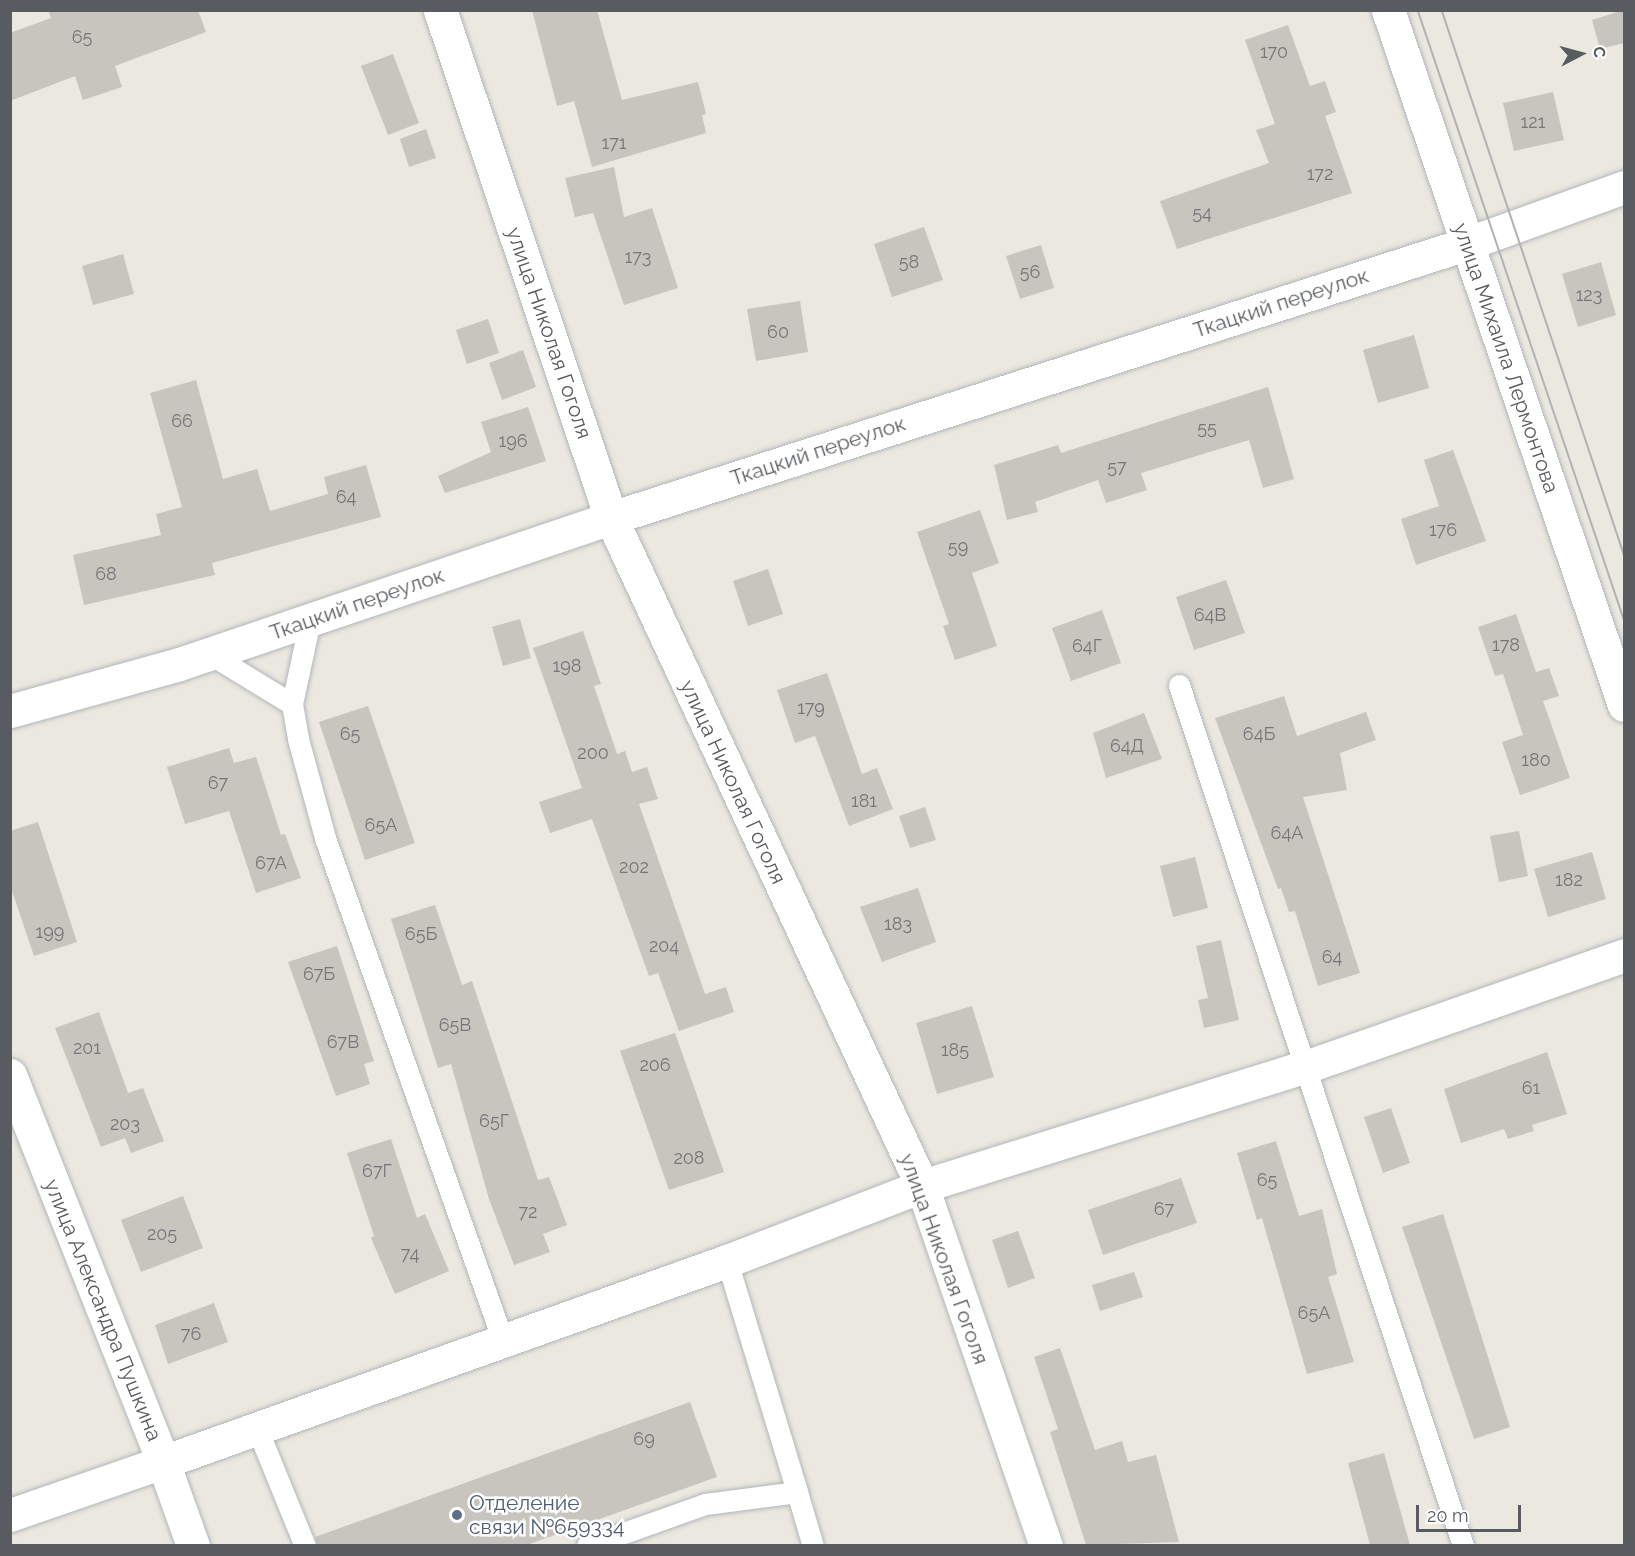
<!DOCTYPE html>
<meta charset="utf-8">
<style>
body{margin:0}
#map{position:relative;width:1635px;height:1556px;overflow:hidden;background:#ebe8df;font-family:Raleway,sans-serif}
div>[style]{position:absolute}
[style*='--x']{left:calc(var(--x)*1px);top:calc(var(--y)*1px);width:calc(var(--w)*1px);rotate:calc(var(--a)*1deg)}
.building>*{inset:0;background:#c8c5be}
.roads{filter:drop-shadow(0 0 2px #b2b6ba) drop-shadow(0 0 2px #b2b6ba)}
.lane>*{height:21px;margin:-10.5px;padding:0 10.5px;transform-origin:10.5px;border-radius:10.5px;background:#fff}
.street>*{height:33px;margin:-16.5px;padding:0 16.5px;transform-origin:16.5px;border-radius:16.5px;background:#fff}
.secondary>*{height:33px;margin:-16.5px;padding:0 16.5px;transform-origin:16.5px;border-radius:16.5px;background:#fff}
.tram>*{height:1.5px;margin:-0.75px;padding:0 0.75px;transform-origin:0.75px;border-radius:0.75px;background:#b1b2b2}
.dots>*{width:16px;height:16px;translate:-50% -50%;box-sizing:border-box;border:3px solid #fff;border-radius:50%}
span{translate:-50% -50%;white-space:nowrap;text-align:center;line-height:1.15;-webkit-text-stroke:5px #fff;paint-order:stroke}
.number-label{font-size:18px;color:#747678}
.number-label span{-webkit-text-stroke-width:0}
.street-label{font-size:21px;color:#585c60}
.service-label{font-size:21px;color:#4e5e75}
.left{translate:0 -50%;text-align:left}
.frame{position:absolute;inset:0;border:12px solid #585c60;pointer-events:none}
.north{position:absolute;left:1551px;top:24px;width:60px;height:60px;-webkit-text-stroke:4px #fff;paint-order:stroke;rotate:84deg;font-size:16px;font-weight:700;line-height:24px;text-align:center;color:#585c60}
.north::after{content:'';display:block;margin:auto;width:21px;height:27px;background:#585c60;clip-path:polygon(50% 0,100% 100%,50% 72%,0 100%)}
.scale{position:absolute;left:1416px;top:1505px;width:105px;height:27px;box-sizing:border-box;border:3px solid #585c60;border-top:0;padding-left:8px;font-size:18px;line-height:21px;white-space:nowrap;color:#585c60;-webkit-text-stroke:4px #fff;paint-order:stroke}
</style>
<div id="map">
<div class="building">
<i style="clip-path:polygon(48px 10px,198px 10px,206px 32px,115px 66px,122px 87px,83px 100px,75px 76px,10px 101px,10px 33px,51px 18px)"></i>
<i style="clip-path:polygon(532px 10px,597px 10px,622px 100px,698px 82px,706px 114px,702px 115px,706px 133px,592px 167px,574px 101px,557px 106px)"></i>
<i style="clip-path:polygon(1624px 10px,1624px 43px,1600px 49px,1592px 20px)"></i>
<i style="clip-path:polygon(1288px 25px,1310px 86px,1325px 81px,1336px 112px,1325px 116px,1352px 193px,1177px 249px,1160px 201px,1269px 163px,1256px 130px,1275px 124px,1245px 40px)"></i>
<i style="clip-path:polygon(393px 54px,419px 123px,388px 135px,361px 66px)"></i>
<i style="clip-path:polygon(1553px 92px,1564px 140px,1514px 151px,1503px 103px)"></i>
<i style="clip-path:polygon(426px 129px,436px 158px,409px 167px,400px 139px)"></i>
<i style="clip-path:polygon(614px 167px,624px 217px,652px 208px,678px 288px,624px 305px,593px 213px,575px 217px,565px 178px)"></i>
<i style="clip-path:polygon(924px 227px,943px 280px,892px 297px,874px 244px)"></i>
<i style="clip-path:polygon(1041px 245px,1054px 288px,1020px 299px,1006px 256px)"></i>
<i style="clip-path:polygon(123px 254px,134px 294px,93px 305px,82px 266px)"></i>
<i style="clip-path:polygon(1601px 262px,1616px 315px,1578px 327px,1562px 274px)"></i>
<i style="clip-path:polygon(800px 301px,808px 352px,756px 361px,747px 309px)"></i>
<i style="clip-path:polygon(488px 319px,499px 353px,467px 364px,456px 330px)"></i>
<i style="clip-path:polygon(1414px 335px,1429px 388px,1378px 403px,1363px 350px)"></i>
<i style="clip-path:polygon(523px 350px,536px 387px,502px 400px,489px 363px)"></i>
<i style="clip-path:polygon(196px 380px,223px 479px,257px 469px,270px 511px,328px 494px,324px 477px,366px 465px,381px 517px,212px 563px,215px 575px,84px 605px,73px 555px,161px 535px,156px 514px,182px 507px,150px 393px)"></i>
<i style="clip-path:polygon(1268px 387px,1294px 479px,1263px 488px,1249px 440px,1141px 473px,1147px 490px,1106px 503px,1098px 480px,1035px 502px,1038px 512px,1007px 520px,994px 465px,1058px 445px,1061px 453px)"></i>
<i style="clip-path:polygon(528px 407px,546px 461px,445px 493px,438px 476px,491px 452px,481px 422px)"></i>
<i style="clip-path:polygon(1453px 450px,1486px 541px,1416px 565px,1401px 519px,1439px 506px,1424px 460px)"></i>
<i style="clip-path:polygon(980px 510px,999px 563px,972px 573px,997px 646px,955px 660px,943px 626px,949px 624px,917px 532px)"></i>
<i style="clip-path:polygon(768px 569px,783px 614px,748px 626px,733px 581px)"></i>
<i style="clip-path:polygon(1226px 580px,1245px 633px,1194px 650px,1176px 597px)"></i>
<i style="clip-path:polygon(1102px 610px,1121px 663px,1071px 681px,1052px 628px)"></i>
<i style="clip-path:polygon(1516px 614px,1536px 672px,1549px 668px,1559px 696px,1543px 701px,1570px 778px,1520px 795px,1502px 742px,1523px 735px,1503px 674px,1495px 676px,1478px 627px)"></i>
<i style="clip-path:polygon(520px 619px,531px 658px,503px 666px,492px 627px)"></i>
<i style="clip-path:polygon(583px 631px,601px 684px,594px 686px,617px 754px,625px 751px,632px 772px,647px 767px,658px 799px,639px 804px,705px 994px,726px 987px,734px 1012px,679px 1031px,658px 973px,649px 976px,592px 819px,550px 833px,539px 802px,582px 788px,533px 648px)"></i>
<i style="clip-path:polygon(827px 673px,862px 774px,877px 768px,893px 809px,849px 826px,815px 736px,795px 743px,777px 690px)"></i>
<i style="clip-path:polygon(1284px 696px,1297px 736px,1366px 712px,1376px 740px,1340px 753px,1347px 790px,1303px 797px,1360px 973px,1318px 986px,1295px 911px,1289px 912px,1281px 888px,1278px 889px,1215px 718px)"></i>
<i style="clip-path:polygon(368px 706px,415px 843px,365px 860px,319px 722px)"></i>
<i style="clip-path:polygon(1144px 713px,1162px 759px,1106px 778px,1093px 733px)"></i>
<i style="clip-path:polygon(229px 748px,234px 763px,256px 757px,281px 835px,285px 834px,301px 878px,256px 893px,229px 811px,185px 824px,167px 767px)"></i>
<i style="clip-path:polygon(925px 807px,936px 840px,910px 848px,899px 816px)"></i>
<i style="clip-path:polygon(38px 822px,77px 942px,34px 956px,10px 885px,10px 831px)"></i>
<i style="clip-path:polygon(1519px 831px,1528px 876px,1499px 882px,1490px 836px)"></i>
<i style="clip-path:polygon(1592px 852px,1606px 899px,1548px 917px,1534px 869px)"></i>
<i style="clip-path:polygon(1195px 857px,1208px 908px,1173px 917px,1160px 866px)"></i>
<i style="clip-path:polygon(918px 888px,936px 942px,882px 962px,860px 907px)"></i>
<i style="clip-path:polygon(435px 905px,462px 985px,472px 981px,538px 1180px,549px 1177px,567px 1225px,543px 1234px,550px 1252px,514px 1265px,489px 1199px,451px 1064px,438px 1068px,391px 919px)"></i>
<i style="clip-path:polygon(1221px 940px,1239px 1020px,1204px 1028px,1198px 1000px,1208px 998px,1196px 946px)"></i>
<i style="clip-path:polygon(337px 946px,374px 1061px,364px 1064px,370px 1084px,336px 1096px,288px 962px)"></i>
<i style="clip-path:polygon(972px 1006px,994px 1077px,937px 1094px,916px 1023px)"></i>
<i style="clip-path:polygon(99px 1012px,128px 1093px,143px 1088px,164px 1141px,131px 1153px,125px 1138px,101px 1147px,55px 1028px)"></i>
<i style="clip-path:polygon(675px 1033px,724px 1172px,669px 1190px,620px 1051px)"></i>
<i style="clip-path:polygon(1547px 1052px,1567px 1114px,1532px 1125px,1534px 1131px,1508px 1139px,1504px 1129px,1461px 1143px,1444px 1089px)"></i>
<i style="clip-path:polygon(1391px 1108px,1410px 1163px,1383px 1173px,1364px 1117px)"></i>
<i style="clip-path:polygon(391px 1139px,417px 1218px,425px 1214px,449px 1271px,395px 1294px,371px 1238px,374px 1236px,347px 1153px)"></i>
<i style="clip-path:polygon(1276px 1141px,1299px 1216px,1322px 1209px,1337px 1274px,1328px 1277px,1354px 1362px,1307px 1374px,1262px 1218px,1257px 1220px,1237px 1153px)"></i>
<i style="clip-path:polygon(1181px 1178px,1197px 1223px,1103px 1255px,1088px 1210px)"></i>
<i style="clip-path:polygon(183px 1196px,203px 1248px,141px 1272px,121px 1220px)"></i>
<i style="clip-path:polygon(1443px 1214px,1510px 1427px,1474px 1439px,1402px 1227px)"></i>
<i style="clip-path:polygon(1018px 1231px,1035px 1278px,1008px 1288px,992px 1240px)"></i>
<i style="clip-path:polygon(1134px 1272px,1143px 1297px,1100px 1311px,1092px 1285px)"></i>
<i style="clip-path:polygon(214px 1303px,228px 1342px,168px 1364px,155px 1325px)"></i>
<i style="clip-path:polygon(1060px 1348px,1095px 1450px,1122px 1441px,1128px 1462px,1156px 1455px,1179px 1542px,1086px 1545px,1050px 1432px,1058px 1429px,1034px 1357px)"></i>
<i style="clip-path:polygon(690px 1402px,717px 1477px,527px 1545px,317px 1545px,315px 1537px)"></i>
<i style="clip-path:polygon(1384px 1453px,1410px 1545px,1370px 1545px,1348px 1463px)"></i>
</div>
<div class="roads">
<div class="lane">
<i style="--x:310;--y:620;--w:86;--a:102.1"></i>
<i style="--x:292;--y:704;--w:36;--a:80"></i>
<i style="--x:298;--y:739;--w:103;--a:74.7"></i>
<i style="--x:325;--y:838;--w:534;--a:70.51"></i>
<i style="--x:210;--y:654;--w:96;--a:31.4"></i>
<i style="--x:1179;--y:685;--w:907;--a:71.74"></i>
<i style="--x:727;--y:1261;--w:241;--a:73.1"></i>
<i style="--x:256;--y:1426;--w:130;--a:67.8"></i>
<i style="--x:587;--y:1546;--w:125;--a:-19.6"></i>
<i style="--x:705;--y:1504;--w:93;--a:-7.4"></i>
<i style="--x:797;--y:1492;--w:56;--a:73.5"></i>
</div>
<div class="street">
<i style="--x:440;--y:10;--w:536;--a:71.4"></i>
<i style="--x:611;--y:518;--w:737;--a:65.03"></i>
<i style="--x:922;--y:1186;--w:381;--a:71"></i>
<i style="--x:1388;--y:10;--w:734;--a:71.24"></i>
<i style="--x:10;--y:711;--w:175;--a:-15.5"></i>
<i style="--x:179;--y:664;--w:456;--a:-18.7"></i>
<i style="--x:611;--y:518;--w:898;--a:-17.77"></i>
<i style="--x:1466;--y:244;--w:168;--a:-19.8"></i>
<i style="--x:10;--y:1075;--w:416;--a:68.4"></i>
<i style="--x:163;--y:1462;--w:599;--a:-19.62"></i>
<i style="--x:727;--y:1261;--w:209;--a:-21"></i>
<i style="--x:922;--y:1186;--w:401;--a:-17.3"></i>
<i style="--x:1305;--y:1067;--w:338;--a:-19.3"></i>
</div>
<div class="secondary">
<i style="--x:10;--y:1515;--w:162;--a:-19.1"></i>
<i style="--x:163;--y:1462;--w:89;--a:70.3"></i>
</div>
</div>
<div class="tram">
<i style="--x:1418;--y:10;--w:643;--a:71.31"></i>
<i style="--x:1442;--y:10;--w:574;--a:71.5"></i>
</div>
<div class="dots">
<i style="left:457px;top:1515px;background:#5c6f8a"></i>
</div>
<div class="number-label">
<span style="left:82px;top:37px">65</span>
<span style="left:1274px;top:52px">170</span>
<span style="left:1533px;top:122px">121</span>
<span style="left:614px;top:143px">171</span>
<span style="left:1320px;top:174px">172</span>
<span style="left:1202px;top:213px">54</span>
<span style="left:638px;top:257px">173</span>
<span style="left:909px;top:262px">58</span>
<span style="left:1030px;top:272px">56</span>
<span style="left:1589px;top:295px">123</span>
<span style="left:778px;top:332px">60</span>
<span style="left:182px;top:421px">66</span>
<span style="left:1207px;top:428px">55</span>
<span style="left:513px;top:441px">196</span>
<span style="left:1117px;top:467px">57</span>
<span style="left:346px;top:497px">64</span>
<span style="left:1443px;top:530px">176</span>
<span style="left:958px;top:547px">59</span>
<span style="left:106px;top:574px">68</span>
<span style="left:1210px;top:615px">64В</span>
<span style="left:1506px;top:645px">178</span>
<span style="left:1087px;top:646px">64Г</span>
<span style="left:567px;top:666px">198</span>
<span style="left:811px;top:708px">179</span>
<span style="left:350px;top:734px">65</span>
<span style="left:1259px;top:734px">64Б</span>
<span style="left:1127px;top:746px">64Д</span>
<span style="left:593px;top:753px">200</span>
<span style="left:1536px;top:760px">180</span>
<span style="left:218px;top:783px">67</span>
<span style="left:864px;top:801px">181</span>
<span style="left:381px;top:825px">65А</span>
<span style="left:1287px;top:833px">64А</span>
<span style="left:271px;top:863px">67А</span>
<span style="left:634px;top:867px">202</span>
<span style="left:1569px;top:880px">182</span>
<span style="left:898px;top:924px">183</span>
<span style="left:50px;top:932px">199</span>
<span style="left:421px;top:934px">65Б</span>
<span style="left:664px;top:946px">204</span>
<span style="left:1332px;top:957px">64</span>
<span style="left:319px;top:974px">67Б</span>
<span style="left:455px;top:1025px">65В</span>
<span style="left:343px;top:1042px">67В</span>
<span style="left:87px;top:1048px">201</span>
<span style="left:955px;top:1050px">185</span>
<span style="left:655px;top:1065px">206</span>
<span style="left:1531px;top:1088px">61</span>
<span style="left:494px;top:1121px">65Г</span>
<span style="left:125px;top:1124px">203</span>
<span style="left:689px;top:1158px">208</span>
<span style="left:377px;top:1171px">67Г</span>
<span style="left:1267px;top:1180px">65</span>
<span style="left:1164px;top:1209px">67</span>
<span style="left:528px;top:1212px">72</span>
<span style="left:162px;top:1234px">205</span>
<span style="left:410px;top:1254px">74</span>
<span style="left:1314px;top:1313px">65А</span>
<span style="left:191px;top:1334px">76</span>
<span style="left:644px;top:1439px">69</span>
</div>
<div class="street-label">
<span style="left:1281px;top:303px;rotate:-18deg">Ткацкий переулок</span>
<span style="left:549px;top:333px;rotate:71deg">улица Николая Гоголя</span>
<span style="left:1506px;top:358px;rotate:71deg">улица Михаила Лермонтова</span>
<span style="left:818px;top:451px;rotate:-18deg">Ткацкий переулок</span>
<span style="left:357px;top:604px;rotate:-19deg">Ткацкий переулок</span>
<span style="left:733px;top:782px;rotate:65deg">улица Николая Гоголя</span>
<span style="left:944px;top:1259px;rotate:70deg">улица Николая Гоголя</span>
<span style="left:103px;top:1310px;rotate:68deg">улица Александра Пушкина</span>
</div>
<div class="service-label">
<span class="left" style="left:469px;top:1515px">Отделение<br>связи №659334</span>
</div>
<div class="frame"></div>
<div class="north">С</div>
<div class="scale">20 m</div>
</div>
